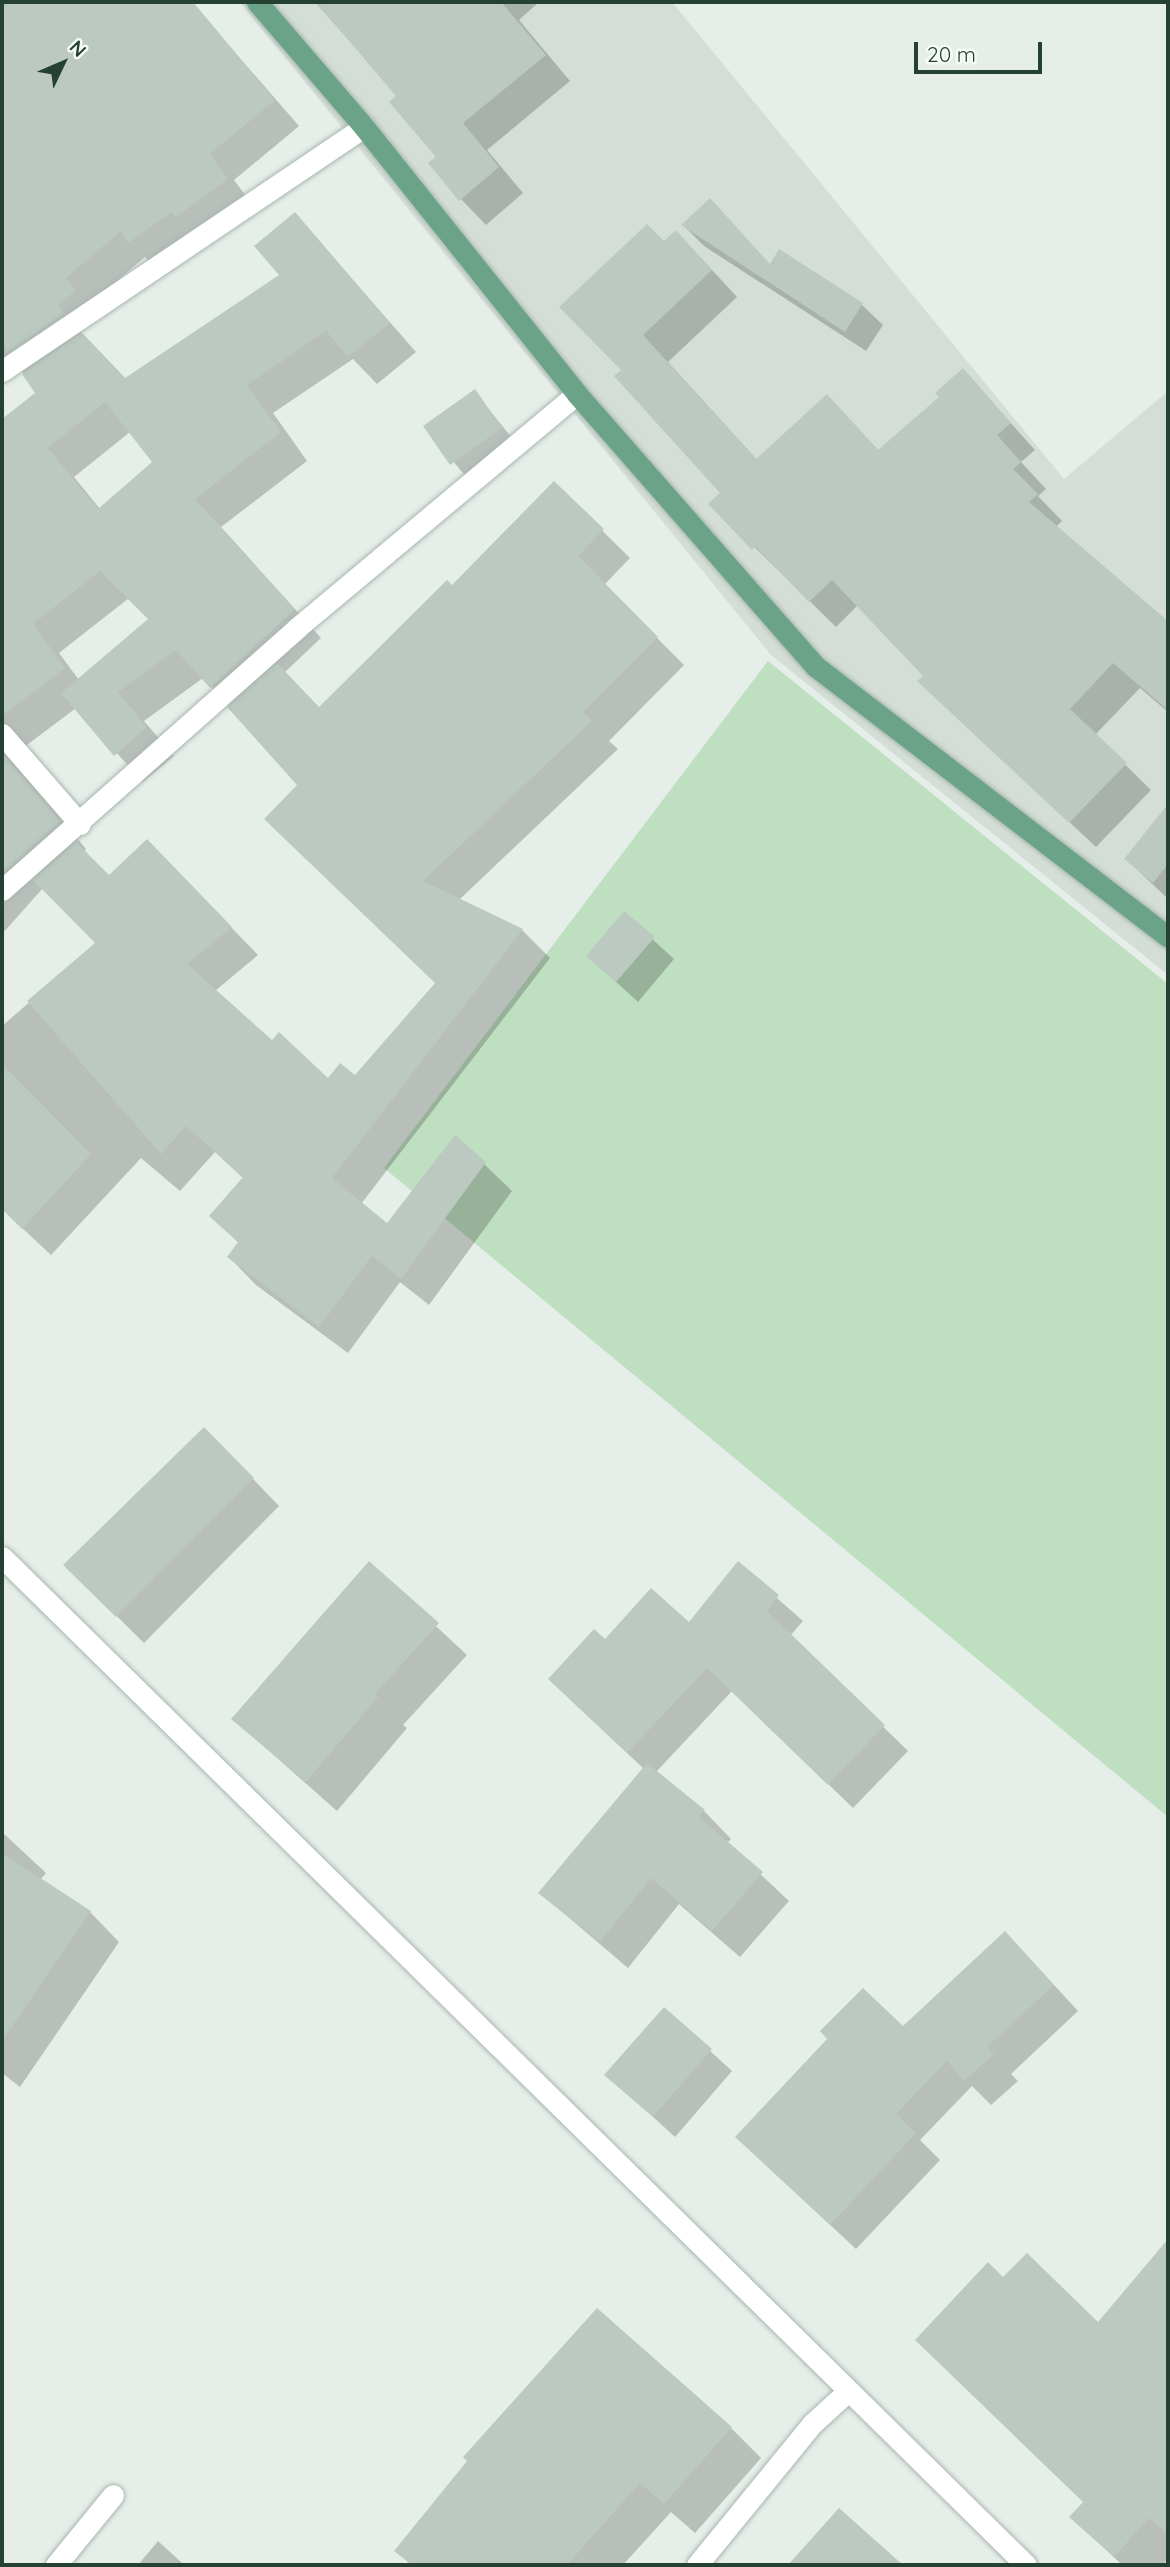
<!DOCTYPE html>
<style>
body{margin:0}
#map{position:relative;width:1170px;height:2567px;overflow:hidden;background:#e6eee9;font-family:Quicksand,sans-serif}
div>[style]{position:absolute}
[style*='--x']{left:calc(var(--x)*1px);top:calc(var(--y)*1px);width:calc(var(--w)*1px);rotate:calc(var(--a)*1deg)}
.built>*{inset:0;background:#d4ded7}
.green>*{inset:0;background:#bfdfc1}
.shadow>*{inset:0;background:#0003}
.building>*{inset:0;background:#bbc9c1}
.roads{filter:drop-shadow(0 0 2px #a8b7af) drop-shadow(0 0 2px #a8b7af)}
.minor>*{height:21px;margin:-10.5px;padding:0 10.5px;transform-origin:10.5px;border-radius:10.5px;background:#fff}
.major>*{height:21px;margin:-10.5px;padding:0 10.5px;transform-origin:10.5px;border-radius:10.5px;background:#6ba389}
span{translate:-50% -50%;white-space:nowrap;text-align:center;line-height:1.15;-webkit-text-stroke:7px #f6fbf8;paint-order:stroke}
.frame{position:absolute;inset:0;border:4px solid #244133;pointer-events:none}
.north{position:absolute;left:28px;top:28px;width:70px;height:70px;-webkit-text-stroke:5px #f6fbf8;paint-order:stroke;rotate:46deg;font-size:19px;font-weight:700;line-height:28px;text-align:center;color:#244133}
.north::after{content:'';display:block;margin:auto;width:24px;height:32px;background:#244133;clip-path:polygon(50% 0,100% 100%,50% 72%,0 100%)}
.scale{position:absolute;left:914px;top:42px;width:128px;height:32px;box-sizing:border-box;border:4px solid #244133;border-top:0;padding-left:9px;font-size:21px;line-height:24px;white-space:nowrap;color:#244133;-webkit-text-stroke:5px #f6fbf8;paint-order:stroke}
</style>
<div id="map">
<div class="built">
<i style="clip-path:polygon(240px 2px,672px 2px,1064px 479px,1168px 391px,1168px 975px,771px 655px)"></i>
</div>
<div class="green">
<i style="clip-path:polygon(768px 661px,1168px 984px,1168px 1817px,384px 1168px)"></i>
</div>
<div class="shadow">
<i style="clip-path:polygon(evenodd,2px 2px,176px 2px,182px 9px,191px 2px,299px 126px,234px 180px,252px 204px,155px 267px,145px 257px,90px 304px,100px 316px,81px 332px,126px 379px,281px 275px,295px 214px,416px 352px,377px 384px,353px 359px,273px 413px,307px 461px,221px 527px,321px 638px,284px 673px,320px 709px,452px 587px,554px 483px,630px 558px,604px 585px,684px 665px,609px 741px,618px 749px,459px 900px,522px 930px,550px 958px,361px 1204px,387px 1225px,484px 1164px,512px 1191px,429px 1305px,400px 1282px,348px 1353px,256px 1285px,229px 1257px,239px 1243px,211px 1216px,244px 1179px,215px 1152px,180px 1191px,141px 1158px,51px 1255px,2px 1209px,2px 1026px,98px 943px,43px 888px,2px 934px,2px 421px,37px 394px,22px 371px,2px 382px,2px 2px,130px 432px,154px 462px,100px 509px,74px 477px,130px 432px,2px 2px,129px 598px,151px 619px,79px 680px,59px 653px,129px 598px,2px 2px,203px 678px,299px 785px,437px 984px,355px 1077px,328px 1081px,272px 1042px,215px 991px,258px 955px,175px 869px,109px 878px,84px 852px,86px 849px,11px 757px,76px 708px,143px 782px,174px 756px,144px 721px,203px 678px)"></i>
<i style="clip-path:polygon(315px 2px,539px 2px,519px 20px,570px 81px,487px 150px,523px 193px,486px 225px,461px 199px,399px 96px)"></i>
<i style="clip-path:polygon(683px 225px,771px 265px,780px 251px,862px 305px,883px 325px,866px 351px,704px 246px)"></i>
<i style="clip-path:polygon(664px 243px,701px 258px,737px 297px,668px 362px,758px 461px,852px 422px,879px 451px,942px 398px,963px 370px,1035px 450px,1021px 462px,1046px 489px,1038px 496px,1062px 521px,1056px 527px,1168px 623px,1168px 712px,1140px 688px,1095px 735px,1151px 790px,1096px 847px,946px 707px,925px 676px,858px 605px,836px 627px,711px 504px,723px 493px,623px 370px)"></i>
<i style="clip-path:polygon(474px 391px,521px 449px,472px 484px,425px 427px)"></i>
<i style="clip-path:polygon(1168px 807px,1168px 899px,1126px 859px)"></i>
<i style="clip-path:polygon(625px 914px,674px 959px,638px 1002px,588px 956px)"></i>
<i style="clip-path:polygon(231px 1456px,279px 1506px,144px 1643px,65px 1565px)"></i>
<i style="clip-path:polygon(369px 1564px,467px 1655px,403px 1725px,407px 1728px,337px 1811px,233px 1719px)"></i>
<i style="clip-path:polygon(738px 1564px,803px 1621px,790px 1636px,908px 1751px,853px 1808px,732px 1691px,656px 1772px,704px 1811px,731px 1839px,727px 1843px,789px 1901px,740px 1957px,679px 1904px,628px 1968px,540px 1893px,644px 1769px,574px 1703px,605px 1642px,689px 1624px)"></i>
<i style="clip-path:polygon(2px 1832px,46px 1873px,40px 1880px,90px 1912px,119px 1942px,20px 2087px,2px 2073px)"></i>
<i style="clip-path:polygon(1030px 1959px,1078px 2011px,1011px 2074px,1018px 2081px,991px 2105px,972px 2086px,920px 2140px,940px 2160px,856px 2249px,763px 2162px,903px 2029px)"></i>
<i style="clip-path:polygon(664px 2009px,732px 2071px,675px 2137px,607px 2075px)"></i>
<i style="clip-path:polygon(1168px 2242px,1168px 2559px,1163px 2565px,1122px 2565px,1072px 2517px,1085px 2502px,1003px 2279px,1098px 2324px)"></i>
<i style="clip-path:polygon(731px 2428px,761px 2458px,695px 2533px,671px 2512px,623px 2565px,411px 2565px,397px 2551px)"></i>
<i style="clip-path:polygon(839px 2511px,900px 2565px,790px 2565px)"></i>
<i style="clip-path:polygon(158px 2541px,182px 2563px,184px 2565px,138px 2565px)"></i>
</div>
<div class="building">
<i style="clip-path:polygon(2px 2px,193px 2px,275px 100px,210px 154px,228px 179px,176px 217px,172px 212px,128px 243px,121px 231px,66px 278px,76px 290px,58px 306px,64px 313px,7px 352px,2px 343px)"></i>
<i style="clip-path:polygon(316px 2px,501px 2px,546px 55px,463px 123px,499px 167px,459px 201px,428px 163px,436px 157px,389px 102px,396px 96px)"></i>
<i style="clip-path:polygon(710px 198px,770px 264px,779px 249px,863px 303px,845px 332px,681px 225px)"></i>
<i style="clip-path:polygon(evenodd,295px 212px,390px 323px,348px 357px,326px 331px,247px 385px,281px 432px,195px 499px,295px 609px,210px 688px,176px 650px,118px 692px,147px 727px,114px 756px,61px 693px,148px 619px,100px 571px,33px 624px,65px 668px,2px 716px,2px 419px,35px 393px,22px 374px,82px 333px,125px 378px,279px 275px,254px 246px,295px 212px,105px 402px,152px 462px,98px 509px,48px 448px,105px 402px)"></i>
<i style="clip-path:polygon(647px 224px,664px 241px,676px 230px,712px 270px,643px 335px,756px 459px,827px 394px,878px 450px,939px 397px,935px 393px,963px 368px,1011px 423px,997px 435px,1021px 462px,1013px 469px,1038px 494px,1029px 502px,1168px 621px,1168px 710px,1113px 663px,1070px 709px,1127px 763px,1069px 823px,917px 681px,923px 676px,832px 580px,809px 602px,755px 546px,752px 550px,708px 504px,720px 493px,614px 376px,621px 370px,559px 307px)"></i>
<i style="clip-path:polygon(475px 389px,502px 428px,450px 465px,423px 426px)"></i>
<i style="clip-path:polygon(554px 481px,604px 529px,578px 556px,658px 637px,583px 712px,592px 721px,423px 881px,523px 929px,332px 1178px,387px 1223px,455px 1135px,486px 1162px,401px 1279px,372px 1256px,319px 1327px,227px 1257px,238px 1242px,209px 1216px,243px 1177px,186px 1126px,161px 1154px,27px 1001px,95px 943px,33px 880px,76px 842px,109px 875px,147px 839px,232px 927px,187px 964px,272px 1040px,279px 1032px,328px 1078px,340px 1063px,355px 1075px,435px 983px,264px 819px,297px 785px,227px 707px,277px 663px,319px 707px,447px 580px,452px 585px)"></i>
<i style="clip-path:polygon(2px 754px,60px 821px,2px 873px)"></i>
<i style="clip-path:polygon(1168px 804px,1168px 864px,1153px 883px,1124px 859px)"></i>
<i style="clip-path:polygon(624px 911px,655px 937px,616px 982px,586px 956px)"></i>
<i style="clip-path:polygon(2px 1064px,91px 1154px,22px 1229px,2px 1209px)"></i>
<i style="clip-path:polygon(204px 1427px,254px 1478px,116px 1617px,63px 1565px)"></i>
<i style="clip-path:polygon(369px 1561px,439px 1623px,375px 1694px,378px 1697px,306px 1782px,231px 1719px)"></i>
<i style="clip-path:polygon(738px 1561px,779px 1595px,767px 1611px,885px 1725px,828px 1785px,707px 1668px,627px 1753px,548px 1679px,594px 1629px,605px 1639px,651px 1588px,689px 1622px)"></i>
<i style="clip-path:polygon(647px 1763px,705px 1810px,699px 1817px,763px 1872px,712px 1931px,651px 1878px,600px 1942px,538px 1893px)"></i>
<i style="clip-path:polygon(2px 1853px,91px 1911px,2px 2041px)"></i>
<i style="clip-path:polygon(1005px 1931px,1054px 1985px,987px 2047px,994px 2054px,964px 2081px,947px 2061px,896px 2114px,916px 2133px,830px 2225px,735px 2137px,827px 2039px,820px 2031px,863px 1988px,903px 2026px)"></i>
<i style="clip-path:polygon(664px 2007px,712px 2049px,653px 2117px,604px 2075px)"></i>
<i style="clip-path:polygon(1168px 2239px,1168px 2535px,1149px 2518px,1114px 2557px,1069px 2517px,1083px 2502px,915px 2340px,988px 2262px,1003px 2277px,1027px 2253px,1098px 2322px)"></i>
<i style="clip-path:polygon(597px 2308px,732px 2427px,664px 2504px,640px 2483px,567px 2565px,412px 2565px,394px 2551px,467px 2461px,463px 2457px)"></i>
<i style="clip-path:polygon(839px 2508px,903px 2565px,788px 2565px)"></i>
</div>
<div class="roads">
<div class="minor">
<i style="--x:2;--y:371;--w:437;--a:-34"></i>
<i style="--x:2;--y:734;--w:119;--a:49.1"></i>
<i style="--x:2;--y:890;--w:396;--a:-41.6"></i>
<i style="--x:298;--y:627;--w:363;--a:-39.9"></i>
<i style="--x:2;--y:1557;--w:1437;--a:44.55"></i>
<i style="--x:56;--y:2565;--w:90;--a:-50.8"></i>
<i style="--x:697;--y:2565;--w:183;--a:-50.8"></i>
<i style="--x:813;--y:2423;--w:46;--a:-42.4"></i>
</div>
<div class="major">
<i style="--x:257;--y:2;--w:165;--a:49.4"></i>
<i style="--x:364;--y:127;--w:342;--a:51.4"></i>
<i style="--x:577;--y:394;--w:361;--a:48.8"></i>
<i style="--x:815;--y:666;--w:445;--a:37.5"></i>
</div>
</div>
<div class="frame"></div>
<div class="north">N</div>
<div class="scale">20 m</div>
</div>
